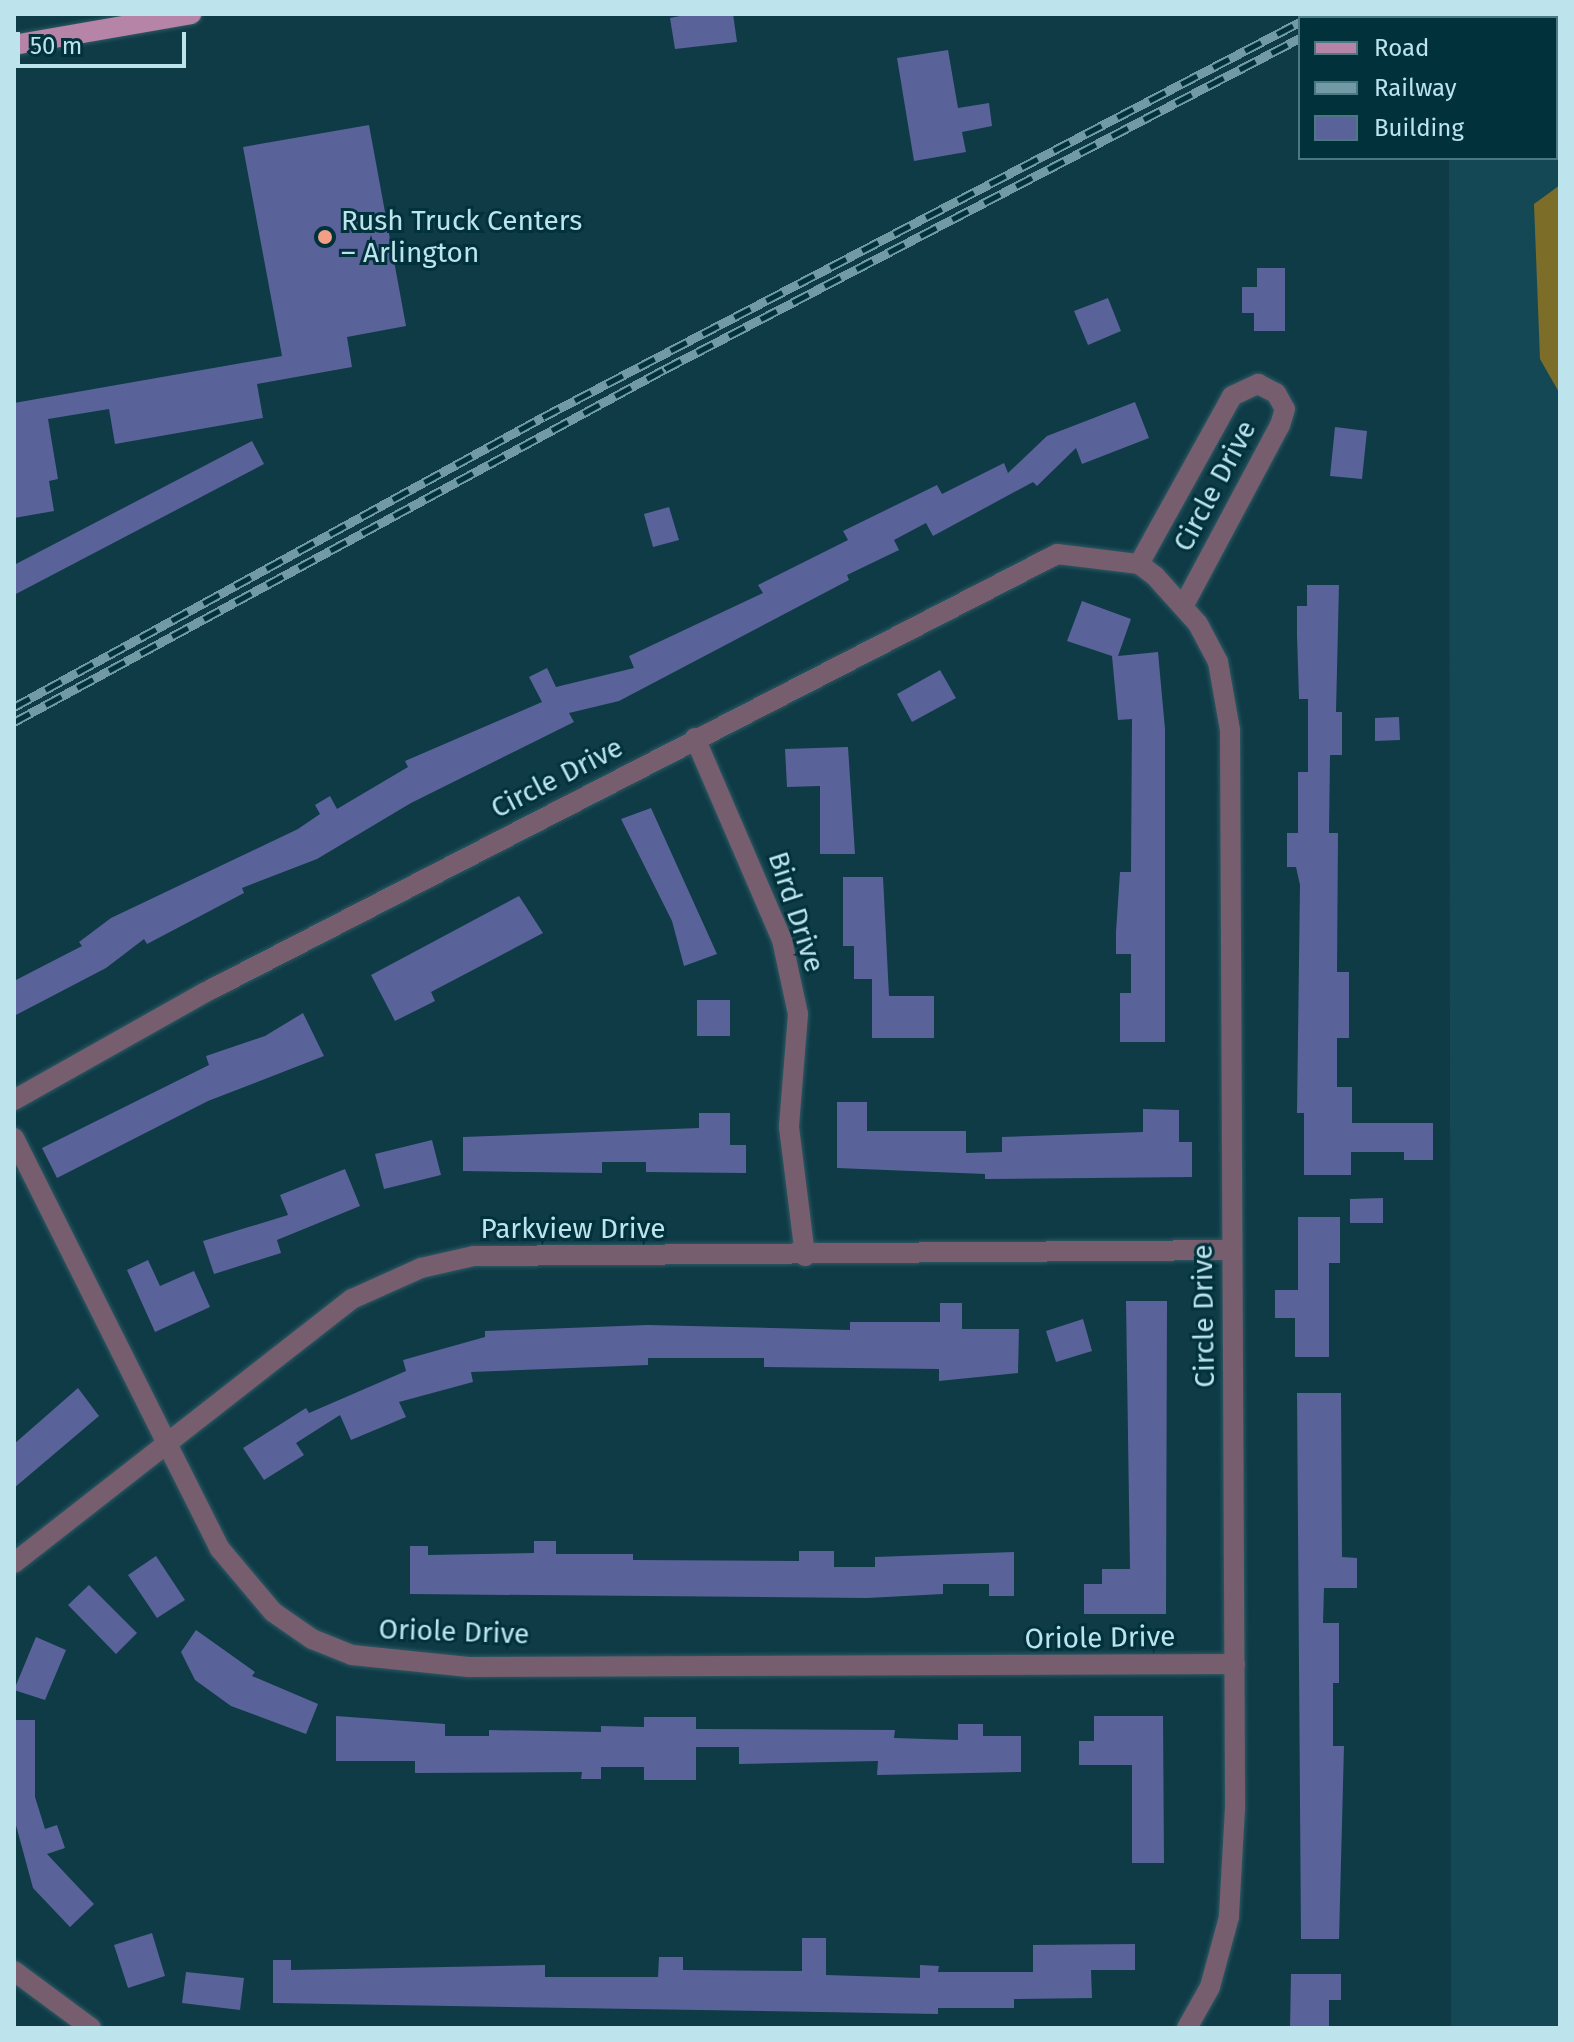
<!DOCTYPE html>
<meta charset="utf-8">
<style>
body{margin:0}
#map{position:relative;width:1574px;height:2042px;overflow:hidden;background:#0e3b46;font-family:"Fira Sans",sans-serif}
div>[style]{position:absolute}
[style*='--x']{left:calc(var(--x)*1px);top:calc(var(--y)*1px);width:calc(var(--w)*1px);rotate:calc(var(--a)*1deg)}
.built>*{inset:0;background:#144854}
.water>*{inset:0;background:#7c6d29}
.building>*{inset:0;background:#5a629a}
.roads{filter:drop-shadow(0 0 2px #2e5964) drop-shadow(0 0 2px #2e5964)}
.minor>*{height:20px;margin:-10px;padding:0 10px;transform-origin:10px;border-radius:10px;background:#765e6f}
.major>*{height:20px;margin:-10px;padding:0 10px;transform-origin:10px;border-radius:10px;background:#b584a7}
.rail>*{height:9px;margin-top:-4.5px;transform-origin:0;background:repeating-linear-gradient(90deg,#01313b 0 18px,#719aa4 0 36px);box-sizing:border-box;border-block:2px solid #719aa4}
.dots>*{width:22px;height:22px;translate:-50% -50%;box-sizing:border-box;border:4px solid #01313b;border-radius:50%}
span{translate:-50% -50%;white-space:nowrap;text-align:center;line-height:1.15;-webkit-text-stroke:6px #01313b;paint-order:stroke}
.poi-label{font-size:28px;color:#bde3ed}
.left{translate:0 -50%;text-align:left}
.street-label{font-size:28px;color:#bde3ed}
.frame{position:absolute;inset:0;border:16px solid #bde3ed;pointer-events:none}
.legend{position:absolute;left:1298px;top:16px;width:260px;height:144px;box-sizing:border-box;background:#01313b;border:2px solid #4c7882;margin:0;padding:10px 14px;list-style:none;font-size:24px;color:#bde3ed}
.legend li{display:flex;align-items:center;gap:16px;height:40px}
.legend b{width:40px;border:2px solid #4c7882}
.scale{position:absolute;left:16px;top:32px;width:170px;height:36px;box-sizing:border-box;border:4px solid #bde3ed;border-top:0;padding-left:10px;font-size:24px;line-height:28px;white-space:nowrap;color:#bde3ed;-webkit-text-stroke:6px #01313b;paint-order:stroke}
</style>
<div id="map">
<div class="built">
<i style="clip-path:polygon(1513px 14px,1560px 14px,1560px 2028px,1451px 2028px,1449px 158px,1556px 158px,1556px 18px,1501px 18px)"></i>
</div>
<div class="water">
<i style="clip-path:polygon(1560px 185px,1560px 394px,1540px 359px,1534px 204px)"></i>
</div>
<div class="building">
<i style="clip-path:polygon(690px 14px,733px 14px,737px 42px,675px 49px,670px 18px)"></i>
<i style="clip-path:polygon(948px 50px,958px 108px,989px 103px,992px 126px,962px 132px,966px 152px,914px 161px,897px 58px)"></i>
<i style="clip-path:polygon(369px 125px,406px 326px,347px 337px,352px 367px,257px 384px,263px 418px,115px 444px,109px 409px,48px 419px,58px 479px,49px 481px,54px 511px,14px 518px,14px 403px,282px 356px,243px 147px)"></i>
<i style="clip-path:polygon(1257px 268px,1285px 268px,1285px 331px,1254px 331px,1254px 313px,1242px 313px,1242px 287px,1257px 287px)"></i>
<i style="clip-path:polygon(1108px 298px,1121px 331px,1088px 345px,1074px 311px)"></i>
<i style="clip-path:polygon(1135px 402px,1149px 438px,1082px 464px,1076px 448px,1037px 486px,1033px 482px,933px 536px,926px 523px,894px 540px,899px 550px,847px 575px,849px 580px,619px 701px,569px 713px,574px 722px,411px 803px,317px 859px,242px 888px,244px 893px,147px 944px,144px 939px,106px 968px,14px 1016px,14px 981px,82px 946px,79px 942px,111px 918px,298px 829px,320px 814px,315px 805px,330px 796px,337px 809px,408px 767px,405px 761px,542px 702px,529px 677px,547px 668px,556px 687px,634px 668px,629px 656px,763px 593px,758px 585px,848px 540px,843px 531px,937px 485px,942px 494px,1004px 463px,1008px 473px,1047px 436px)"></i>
<i style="clip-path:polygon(1335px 427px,1367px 431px,1362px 479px,1330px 476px)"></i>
<i style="clip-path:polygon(252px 441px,264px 464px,14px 595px,14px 565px)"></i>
<i style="clip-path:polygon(669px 507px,679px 540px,653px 547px,644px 514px)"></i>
<i style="clip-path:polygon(1307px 585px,1339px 585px,1336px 712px,1342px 712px,1342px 755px,1330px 755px,1329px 833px,1338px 833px,1337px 972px,1349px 972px,1349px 1038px,1337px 1038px,1337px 1087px,1352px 1087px,1352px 1123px,1433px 1123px,1433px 1160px,1404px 1160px,1404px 1152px,1351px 1152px,1351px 1175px,1304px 1175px,1304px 1113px,1297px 1113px,1300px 885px,1296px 867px,1287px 867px,1287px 833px,1298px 833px,1298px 772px,1308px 772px,1308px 699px,1299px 699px,1297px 635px,1297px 606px,1307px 606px)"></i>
<i style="clip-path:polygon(1082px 601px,1131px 619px,1118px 656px,1158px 652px,1165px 729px,1165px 1042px,1120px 1042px,1120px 993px,1131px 993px,1131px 954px,1116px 954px,1116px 932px,1120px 872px,1131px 872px,1132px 719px,1118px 720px,1112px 656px,1067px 641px)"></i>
<i style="clip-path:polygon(940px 670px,956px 698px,912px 722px,897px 694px)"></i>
<i style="clip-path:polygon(1399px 717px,1400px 740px,1375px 741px,1375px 718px)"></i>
<i style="clip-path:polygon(848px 747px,855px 854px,820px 854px,820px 786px,787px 787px,785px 749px)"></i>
<i style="clip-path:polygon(651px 808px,717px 954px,684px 966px,672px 921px,621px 819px)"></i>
<i style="clip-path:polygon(843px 877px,883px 877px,889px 996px,934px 996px,934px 1038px,872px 1038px,872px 979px,854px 979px,854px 946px,843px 946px)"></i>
<i style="clip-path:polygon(519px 896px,543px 933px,431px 992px,435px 1001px,395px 1021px,371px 975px)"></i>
<i style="clip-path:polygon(697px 1000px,730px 1000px,730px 1036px,697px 1036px)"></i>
<i style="clip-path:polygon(303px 1013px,324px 1056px,208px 1101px,57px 1178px,42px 1148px,209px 1065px,206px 1056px,265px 1036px)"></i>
<i style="clip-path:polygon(837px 1102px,867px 1102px,867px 1131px,966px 1131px,966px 1153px,1002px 1152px,1002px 1137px,1143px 1132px,1143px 1109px,1179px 1110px,1179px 1142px,1192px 1142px,1192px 1177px,985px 1179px,985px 1174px,837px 1168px)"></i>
<i style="clip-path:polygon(699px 1113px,730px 1113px,730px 1145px,746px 1145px,746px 1173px,646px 1172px,646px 1162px,602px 1162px,602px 1173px,463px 1171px,463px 1137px,699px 1128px)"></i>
<i style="clip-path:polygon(432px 1140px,441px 1175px,384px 1189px,375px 1154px)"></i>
<i style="clip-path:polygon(345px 1169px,360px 1206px,277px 1240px,281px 1253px,214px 1274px,203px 1241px,288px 1215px,280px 1195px)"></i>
<i style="clip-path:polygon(1383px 1198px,1383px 1223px,1350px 1223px,1350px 1199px)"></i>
<i style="clip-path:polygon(1298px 1217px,1340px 1217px,1340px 1263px,1329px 1263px,1329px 1357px,1295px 1357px,1295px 1318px,1275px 1318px,1275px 1290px,1298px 1290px)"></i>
<i style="clip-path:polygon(148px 1260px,160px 1286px,194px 1271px,210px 1307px,155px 1332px,127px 1270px)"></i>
<i style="clip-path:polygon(1126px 1301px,1167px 1301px,1166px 1614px,1084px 1614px,1084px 1584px,1102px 1584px,1102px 1569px,1130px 1569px)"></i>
<i style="clip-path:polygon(940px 1303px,962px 1303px,962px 1329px,1019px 1329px,1018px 1373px,939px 1381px,939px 1369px,764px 1367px,764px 1358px,648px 1358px,648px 1365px,471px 1372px,473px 1382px,399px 1402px,406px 1417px,351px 1440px,340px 1415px,296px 1443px,304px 1455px,264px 1480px,243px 1448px,306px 1408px,309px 1413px,406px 1371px,403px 1360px,485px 1337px,485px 1331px,648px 1325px,850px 1330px,850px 1322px,940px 1322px)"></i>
<i style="clip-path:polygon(1083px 1319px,1092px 1351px,1056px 1362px,1046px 1331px)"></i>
<i style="clip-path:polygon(78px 1388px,99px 1416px,14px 1488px,14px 1444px)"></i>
<i style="clip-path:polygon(1297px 1393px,1341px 1393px,1342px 1557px,1357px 1558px,1357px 1588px,1324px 1588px,1323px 1623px,1339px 1623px,1339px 1683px,1333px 1683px,1333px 1746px,1344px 1746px,1339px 1939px,1301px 1939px)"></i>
<i style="clip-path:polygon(534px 1541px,556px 1541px,556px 1554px,633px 1554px,633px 1560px,799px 1561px,799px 1551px,834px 1551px,834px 1567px,875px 1567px,875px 1557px,1014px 1552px,1014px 1596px,989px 1596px,989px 1584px,943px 1584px,943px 1594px,867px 1598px,410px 1594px,410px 1546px,428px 1546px,428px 1555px,534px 1553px)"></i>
<i style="clip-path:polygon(156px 1556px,185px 1600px,157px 1618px,128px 1575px)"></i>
<i style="clip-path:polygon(89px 1585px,137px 1633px,116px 1654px,68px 1605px)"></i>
<i style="clip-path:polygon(196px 1630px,255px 1672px,252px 1676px,318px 1704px,306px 1734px,231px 1706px,195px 1680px,181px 1652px)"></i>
<i style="clip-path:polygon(36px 1637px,66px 1650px,45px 1700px,14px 1690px)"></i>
<i style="clip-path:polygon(336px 1716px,445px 1724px,445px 1736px,489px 1736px,489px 1730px,601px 1732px,601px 1726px,644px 1727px,644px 1717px,696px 1717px,696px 1729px,895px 1730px,894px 1738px,958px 1740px,958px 1724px,983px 1724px,983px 1736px,1021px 1736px,1021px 1772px,877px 1775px,878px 1761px,739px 1764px,739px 1747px,696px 1747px,696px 1780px,644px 1780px,644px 1767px,601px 1767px,601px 1779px,581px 1779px,582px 1772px,415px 1773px,415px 1761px,336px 1761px)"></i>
<i style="clip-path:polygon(1094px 1716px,1163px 1716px,1164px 1863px,1132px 1863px,1132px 1765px,1079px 1765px,1079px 1741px,1094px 1741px)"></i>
<i style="clip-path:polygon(14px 1720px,35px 1720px,35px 1797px,45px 1829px,57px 1825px,65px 1848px,47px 1854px,94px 1904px,70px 1927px,33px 1888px,14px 1818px)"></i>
<i style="clip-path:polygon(152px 1933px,165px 1976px,128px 1988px,114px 1945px)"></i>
<i style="clip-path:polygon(802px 1938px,826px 1938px,826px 1975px,920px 1978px,920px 1965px,939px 1966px,938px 1972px,1033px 1972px,1033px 1945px,1135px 1944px,1135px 1970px,1091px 1970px,1092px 1998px,1014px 1999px,1014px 2008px,938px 2008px,938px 2014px,273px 2003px,273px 1960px,291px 1960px,291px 1970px,545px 1965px,545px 1977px,658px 1977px,659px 1957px,683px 1957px,683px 1970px,802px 1971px)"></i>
<i style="clip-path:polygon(186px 1972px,244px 1978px,240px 2010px,182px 2003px)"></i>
<i style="clip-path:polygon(1291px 1974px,1341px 1974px,1341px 2000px,1329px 2000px,1329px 2028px,1290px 2028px)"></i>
</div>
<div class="roads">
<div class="minor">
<i style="--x:1139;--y:564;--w:192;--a:-61"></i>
<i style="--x:1232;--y:396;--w:29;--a:-25"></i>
<i style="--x:1258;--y:384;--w:20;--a:27"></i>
<i style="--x:1276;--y:393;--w:18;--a:61"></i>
<i style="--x:1285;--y:409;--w:17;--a:107"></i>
<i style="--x:1280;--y:425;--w:206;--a:118.1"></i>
<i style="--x:695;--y:738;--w:220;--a:66.7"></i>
<i style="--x:782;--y:940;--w:76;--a:77.8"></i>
<i style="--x:798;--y:1014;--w:113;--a:94.6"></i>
<i style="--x:789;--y:1127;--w:130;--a:82.9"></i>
<i style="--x:14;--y:1100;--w:220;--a:-29.4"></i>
<i style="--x:206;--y:992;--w:957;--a:-27.23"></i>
<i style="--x:1057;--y:554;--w:83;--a:7"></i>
<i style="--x:1139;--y:564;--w:20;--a:37"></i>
<i style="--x:1155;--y:576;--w:64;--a:48.1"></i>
<i style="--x:1198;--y:624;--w:43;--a:62.2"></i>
<i style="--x:1218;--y:662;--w:69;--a:80"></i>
<i style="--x:1230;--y:730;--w:1078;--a:89.73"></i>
<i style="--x:1235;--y:1808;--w:109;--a:93.2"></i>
<i style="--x:1229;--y:1917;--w:73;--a:105.2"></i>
<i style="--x:1210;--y:1987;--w:47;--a:119.3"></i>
<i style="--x:14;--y:1138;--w:460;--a:63.4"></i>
<i style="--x:220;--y:1549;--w:82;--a:49.9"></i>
<i style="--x:273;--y:1612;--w:47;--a:34.7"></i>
<i style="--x:312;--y:1639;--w:43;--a:21.8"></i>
<i style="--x:352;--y:1655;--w:117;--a:5.9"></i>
<i style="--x:468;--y:1667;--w:767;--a:-0.22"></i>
<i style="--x:14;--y:1563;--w:429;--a:-38"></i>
<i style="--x:352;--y:1299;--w:76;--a:-24.2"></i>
<i style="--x:421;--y:1268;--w:54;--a:-12.8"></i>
<i style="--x:474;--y:1256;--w:757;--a:-0.45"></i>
<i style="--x:14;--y:1971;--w:96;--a:36.5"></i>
</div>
<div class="major">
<i style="--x:14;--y:45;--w:180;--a:-9.9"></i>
</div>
</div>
<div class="rail">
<i style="--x:1307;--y:18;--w:9;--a:-27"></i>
<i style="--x:1343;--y:18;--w:9;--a:-27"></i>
<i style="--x:14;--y:707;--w:603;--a:-28.73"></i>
<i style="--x:543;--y:417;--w:854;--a:-27.56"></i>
<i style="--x:14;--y:722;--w:741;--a:-28.47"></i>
<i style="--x:665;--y:369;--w:716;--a:-27.53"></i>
</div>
<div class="dots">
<i style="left:325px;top:237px;background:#f39f86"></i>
</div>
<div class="poi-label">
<span class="left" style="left:341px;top:237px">Rush Truck Centers<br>– Arlington</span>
</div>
<div class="street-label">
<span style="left:1215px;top:486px;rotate:-62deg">Circle Drive</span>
<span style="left:557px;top:778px;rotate:-27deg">Circle Drive</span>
<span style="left:796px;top:912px;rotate:72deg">Bird Drive</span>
<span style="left:573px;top:1229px">Parkview Drive</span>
<span style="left:1204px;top:1316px;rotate:-91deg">Circle Drive</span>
<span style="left:454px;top:1632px;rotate:2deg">Oriole Drive</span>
<span style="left:1100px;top:1638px;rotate:-1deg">Oriole Drive</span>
</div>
<div class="frame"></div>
<ul class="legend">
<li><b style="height:10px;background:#b584a7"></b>Road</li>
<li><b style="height:10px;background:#719aa4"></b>Railway</li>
<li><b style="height:22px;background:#5a629a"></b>Building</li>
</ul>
<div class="scale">50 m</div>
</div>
